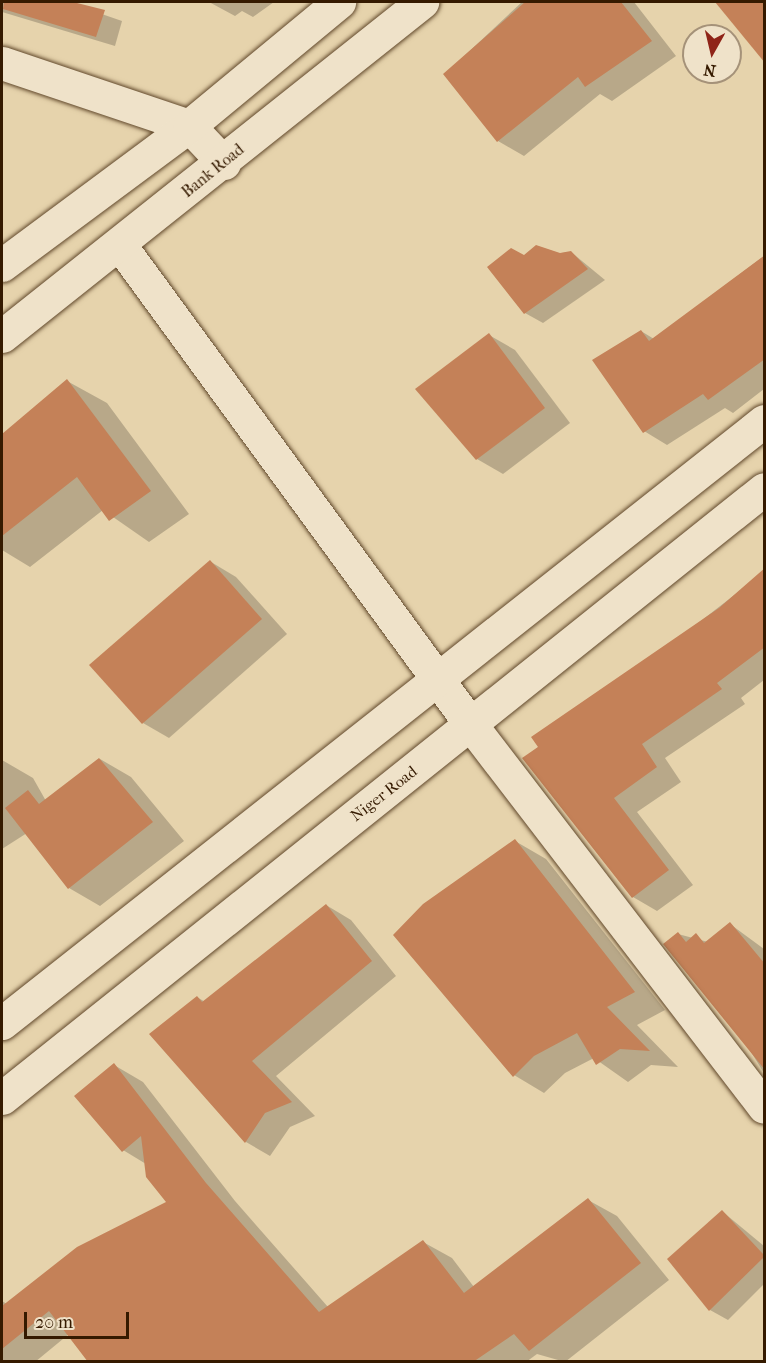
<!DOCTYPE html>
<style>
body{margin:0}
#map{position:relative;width:766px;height:1363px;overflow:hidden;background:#e6d3ac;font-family:"IM FELL French Canon",serif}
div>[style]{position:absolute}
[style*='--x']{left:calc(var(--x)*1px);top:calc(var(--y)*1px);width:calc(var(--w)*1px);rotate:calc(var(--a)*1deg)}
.shadow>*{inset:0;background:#0003}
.building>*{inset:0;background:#c48158}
.roads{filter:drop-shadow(0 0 2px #61482b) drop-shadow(0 0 2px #61482b)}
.minor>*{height:33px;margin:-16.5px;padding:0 16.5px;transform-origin:16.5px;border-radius:16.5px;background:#efe2c9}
.tertiary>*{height:33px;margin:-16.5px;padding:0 16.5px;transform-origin:16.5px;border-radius:16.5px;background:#efe2c9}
span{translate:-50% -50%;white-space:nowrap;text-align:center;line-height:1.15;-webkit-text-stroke:4.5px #efe2c9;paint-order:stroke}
.street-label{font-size:16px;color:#351a00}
.frame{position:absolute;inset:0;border:3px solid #351a00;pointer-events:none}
.north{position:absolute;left:682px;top:24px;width:60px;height:60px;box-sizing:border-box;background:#efe2c9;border:2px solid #a59279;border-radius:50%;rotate:188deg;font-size:16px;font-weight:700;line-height:24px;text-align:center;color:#351a00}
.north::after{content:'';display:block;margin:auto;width:21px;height:27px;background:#8f2418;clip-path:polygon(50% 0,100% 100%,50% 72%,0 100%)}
.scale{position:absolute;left:24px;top:1312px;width:105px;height:27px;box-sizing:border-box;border:3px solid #351a00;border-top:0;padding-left:8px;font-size:18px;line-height:21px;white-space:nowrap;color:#351a00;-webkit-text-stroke:4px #efe2c9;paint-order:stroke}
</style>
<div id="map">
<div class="shadow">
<i style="clip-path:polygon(2px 2px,67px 2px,122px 21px,115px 46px,2px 12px)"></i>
<i style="clip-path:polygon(209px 2px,274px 2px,253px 17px,242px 11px,235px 16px)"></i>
<i style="clip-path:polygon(522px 2px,634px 2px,676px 56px,612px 101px,600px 94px,524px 156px,498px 141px,445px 74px)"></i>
<i style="clip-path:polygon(717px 2px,764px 2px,764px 61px)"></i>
<i style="clip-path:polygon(571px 252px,605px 280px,543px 323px,525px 313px,525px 257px)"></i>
<i style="clip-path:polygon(764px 256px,764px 389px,733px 413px,725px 408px,667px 445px,644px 431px,641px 331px,654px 339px)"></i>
<i style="clip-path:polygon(489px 335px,515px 350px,570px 423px,503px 474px,477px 459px)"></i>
<i style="clip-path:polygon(67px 381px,107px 403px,189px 514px,149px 542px,103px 510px,30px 567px,2px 550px,2px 436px)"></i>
<i style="clip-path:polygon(211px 562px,236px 577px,287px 634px,169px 738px,143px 723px)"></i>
<i style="clip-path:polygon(764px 572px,764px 680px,741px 698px,745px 704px,665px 758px,681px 782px,637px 812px,693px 885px,657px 911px,633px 897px,524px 758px)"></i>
<i style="clip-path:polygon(100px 759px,131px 777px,184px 841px,100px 906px,69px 888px,27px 833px,2px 849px,2px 760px,33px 778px,46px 801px)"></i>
<i style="clip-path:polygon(515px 841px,546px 859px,665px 1010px,637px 1025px,678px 1067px,651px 1065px,628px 1082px,594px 1058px,565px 1073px,544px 1093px,514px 1075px)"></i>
<i style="clip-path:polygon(326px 905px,351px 920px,396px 976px,276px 1076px,315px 1116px,290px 1127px,270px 1156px,246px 1142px,197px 997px,205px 1002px)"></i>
<i style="clip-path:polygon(730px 924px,764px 949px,764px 1073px,678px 934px,708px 942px)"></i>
<i style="clip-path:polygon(114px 1065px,143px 1082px,235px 1201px,328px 1307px,423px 1242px,452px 1258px,474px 1287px,588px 1200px,617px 1216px,669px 1280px,565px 1362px,537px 1354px,526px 1362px,90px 1362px,69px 1334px,35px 1362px,2px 1362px,2px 1301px,7px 1304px,168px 1202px,146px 1164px,123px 1150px)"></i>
<i style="clip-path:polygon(723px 1212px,764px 1246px,764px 1284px,728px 1320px,710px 1310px,669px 1259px)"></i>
</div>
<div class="building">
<i style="clip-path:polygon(4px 2px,73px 2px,105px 10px,96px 37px,3px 9px)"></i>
<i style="clip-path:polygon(525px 2px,621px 2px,652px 41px,585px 87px,578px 77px,497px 142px,443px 74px)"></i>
<i style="clip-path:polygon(715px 2px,765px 2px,765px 63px)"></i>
<i style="clip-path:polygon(536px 245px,560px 253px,571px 251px,588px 269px,524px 314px,487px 267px,511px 248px,524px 255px)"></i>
<i style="clip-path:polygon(765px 255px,765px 359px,708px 400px,703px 394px,643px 433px,592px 360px,641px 330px,649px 341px)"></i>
<i style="clip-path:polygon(489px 333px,545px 408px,476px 460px,415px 389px)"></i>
<i style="clip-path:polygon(67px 379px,151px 491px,109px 521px,77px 477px,2px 536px,2px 434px)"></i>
<i style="clip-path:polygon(210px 560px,262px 619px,142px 724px,89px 665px)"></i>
<i style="clip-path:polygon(765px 568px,765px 647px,717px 683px,722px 689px,642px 744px,657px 767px,614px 798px,669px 870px,632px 898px,522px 758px,538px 747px,531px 737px,719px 608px)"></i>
<i style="clip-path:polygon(99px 758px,153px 822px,68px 889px,5px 808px,28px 790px,39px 804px)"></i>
<i style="clip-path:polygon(515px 839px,635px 992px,607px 1007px,650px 1051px,620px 1049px,596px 1065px,577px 1033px,534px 1056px,513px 1077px,393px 935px,423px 904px)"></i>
<i style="clip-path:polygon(326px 904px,372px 961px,252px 1061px,292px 1102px,265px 1113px,245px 1143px,149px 1034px,197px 996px,202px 1002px)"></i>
<i style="clip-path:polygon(730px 922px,765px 964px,765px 1070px,663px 944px,678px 932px,686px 942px,696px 933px,704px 943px)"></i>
<i style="clip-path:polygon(114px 1063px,206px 1183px,319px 1312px,423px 1240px,464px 1293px,588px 1198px,641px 1263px,529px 1351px,514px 1334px,473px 1362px,88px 1362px,49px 1311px,2px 1349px,2px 1306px,77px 1247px,166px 1202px,146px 1177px,141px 1136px,122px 1152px,74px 1096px)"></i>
<i style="clip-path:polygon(722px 1210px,765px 1256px,709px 1311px,667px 1259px)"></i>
</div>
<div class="roads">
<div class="minor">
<i style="--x:2;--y:63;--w:197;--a:18.6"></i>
<i style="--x:189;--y:126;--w:51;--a:46.6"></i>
<i style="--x:120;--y:245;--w:595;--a:53.82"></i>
<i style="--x:471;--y:725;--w:481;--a:52.5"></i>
<i style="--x:2;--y:1023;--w:971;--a:-38.31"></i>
<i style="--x:2;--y:1098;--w:975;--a:-38.63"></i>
</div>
<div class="tertiary">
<i style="--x:2;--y:265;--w:233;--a:-36.6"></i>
<i style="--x:189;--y:126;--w:195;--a:-39.6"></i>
<i style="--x:2;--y:336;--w:537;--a:-38.49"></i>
</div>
</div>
<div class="street-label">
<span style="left:213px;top:171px;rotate:-39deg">Bank Road</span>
<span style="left:384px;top:794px;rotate:-38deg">Niger Road</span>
</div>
<div class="frame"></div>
<div class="north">N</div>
<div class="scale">20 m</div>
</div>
